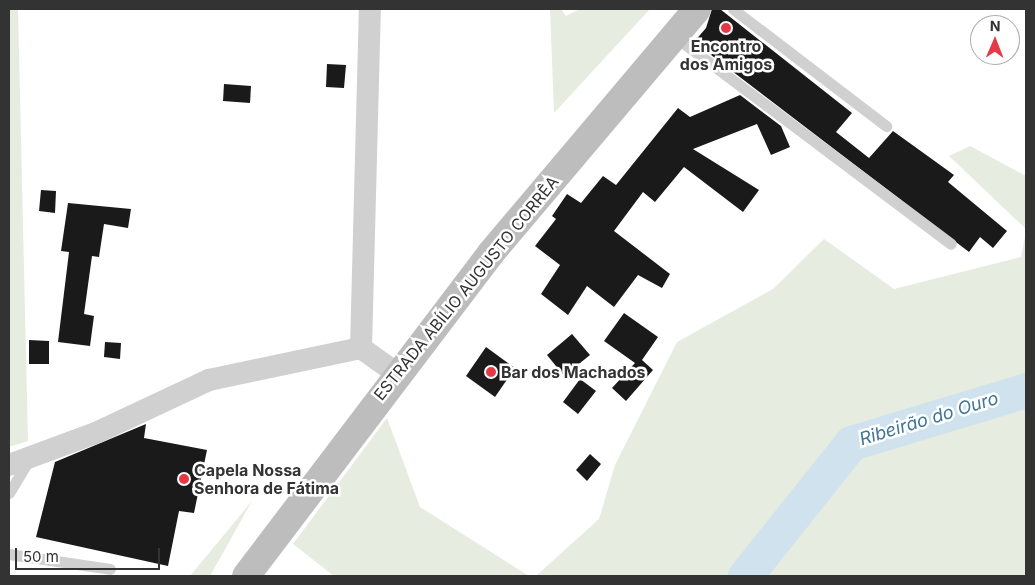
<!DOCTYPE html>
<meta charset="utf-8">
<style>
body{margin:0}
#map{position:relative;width:1035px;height:585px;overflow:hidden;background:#fff;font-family:Inter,sans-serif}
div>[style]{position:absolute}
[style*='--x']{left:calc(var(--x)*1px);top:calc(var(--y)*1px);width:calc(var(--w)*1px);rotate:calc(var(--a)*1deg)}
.green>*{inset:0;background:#e6ecdf}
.river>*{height:35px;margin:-17.5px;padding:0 17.5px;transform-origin:17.5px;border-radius:17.5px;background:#cfe2ee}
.building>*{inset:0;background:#1a1a1a}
.service>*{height:11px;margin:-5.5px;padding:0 5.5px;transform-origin:5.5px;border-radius:5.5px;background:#d0d0d0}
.minor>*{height:22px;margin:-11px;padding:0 11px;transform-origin:11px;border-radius:11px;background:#d0d0d0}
.secondary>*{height:28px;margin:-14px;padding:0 14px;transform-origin:14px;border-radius:14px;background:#bdbdbd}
.dots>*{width:14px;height:14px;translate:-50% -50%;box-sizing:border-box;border:2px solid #fff;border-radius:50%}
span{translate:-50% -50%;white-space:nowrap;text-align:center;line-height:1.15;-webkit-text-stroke:5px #fff;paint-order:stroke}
.poi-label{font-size:16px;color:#333;font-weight:700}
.left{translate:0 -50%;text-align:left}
.street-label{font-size:16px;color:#333}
.water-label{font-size:18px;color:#3f7597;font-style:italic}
.frame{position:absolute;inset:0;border:10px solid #333;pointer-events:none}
.north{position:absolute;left:970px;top:15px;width:50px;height:50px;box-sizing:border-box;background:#fff;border:1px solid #adadad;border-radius:50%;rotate:1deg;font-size:14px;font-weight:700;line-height:20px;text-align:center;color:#333}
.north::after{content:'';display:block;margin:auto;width:18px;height:22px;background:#e63946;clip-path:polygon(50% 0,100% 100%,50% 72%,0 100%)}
.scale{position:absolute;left:15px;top:548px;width:145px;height:22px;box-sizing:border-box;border:2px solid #333;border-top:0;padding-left:6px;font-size:15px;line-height:18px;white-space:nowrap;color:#333;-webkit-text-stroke:4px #fff;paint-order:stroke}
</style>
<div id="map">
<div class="green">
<i style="clip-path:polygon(9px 9px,18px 9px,28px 441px,9px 447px)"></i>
<i style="clip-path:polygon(550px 9px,561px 9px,566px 16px,580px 9px,650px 9px,554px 113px)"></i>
<i style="clip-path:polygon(970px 146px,1026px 176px,1026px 229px,949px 156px)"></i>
<i style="clip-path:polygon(1026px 232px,1026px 576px,536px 576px,599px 519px,615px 465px,677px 342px,773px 289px,824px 239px,894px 289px,1021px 257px)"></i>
<i style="clip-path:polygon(387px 418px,420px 507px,529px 576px,334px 576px,293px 544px)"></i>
<i style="clip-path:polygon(252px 501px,210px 576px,190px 576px)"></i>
</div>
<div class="river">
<i style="--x:745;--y:576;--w:170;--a:-51.4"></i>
<i style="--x:851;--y:443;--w:183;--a:-16.8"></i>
</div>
<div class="building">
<i style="clip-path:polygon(712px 9px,720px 9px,852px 113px,836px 132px,869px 158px,893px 131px,954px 175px,948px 182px,1007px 231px,993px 248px,980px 237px,969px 252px,694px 42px,706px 28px)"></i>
<i style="clip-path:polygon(327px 64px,346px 65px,344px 88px,326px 87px)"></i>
<i style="clip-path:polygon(224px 84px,251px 86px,250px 103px,223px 101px)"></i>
<i style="clip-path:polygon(740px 95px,781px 126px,790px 147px,771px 155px,757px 124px,693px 149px,759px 190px,743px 212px,684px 167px,655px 202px,643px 192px,614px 231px,670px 274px,662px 288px,638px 275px,614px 307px,587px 286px,568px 315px,541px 294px,560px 265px,535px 246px,556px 219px,552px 216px,567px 194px,581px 203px,603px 176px,616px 185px,678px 108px,690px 117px)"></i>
<i style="clip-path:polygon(41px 190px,56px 191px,55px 213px,39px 211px)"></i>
<i style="clip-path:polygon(68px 203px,131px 209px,128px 228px,104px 224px,99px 257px,92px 256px,84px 314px,94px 316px,90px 346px,58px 342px,69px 252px,61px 251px)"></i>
<i style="clip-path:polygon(624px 313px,658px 337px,642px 360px,653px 370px,626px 401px,612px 388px,635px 363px,604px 341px)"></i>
<i style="clip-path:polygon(572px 334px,590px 355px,564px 376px,547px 355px)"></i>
<i style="clip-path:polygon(29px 340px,49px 341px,49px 364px,29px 364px)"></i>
<i style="clip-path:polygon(105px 342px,121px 343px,120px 359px,104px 357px)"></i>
<i style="clip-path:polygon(486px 347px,515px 368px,495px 397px,466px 376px)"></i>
<i style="clip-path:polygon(580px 379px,596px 391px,578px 414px,563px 402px)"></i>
<i style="clip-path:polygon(146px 424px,144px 438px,207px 450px,194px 513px,179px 511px,168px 566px,36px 537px,55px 462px)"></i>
<i style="clip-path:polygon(590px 454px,601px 464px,587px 481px,576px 470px)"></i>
</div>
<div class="service">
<i style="--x:733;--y:9;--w:193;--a:37.4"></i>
<i style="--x:674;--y:36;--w:346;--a:36.9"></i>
<i style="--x:9;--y:493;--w:39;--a:-59"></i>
<i style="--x:9;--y:554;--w:102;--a:8.4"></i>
</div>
<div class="minor">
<i style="--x:361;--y:348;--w:339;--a:-88.5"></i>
<i style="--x:9;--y:465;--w:95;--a:-20.3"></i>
<i style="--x:98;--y:432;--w:123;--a:-25.1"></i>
<i style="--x:209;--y:380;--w:155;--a:-11.9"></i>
<i style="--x:361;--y:348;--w:43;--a:35.5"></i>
</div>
<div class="secondary">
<i style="--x:246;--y:576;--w:405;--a:-52.8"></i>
<i style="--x:491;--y:253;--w:319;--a:-49.8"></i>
</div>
<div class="dots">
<i style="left:726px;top:28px;background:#e63946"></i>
<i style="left:491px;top:372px;background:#e63946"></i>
<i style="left:184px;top:479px;background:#e63946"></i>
</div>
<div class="poi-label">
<span style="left:726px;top:55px">Encontro<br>dos Amigos</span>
<span class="left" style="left:501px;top:372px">Bar dos Machados</span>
<span class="left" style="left:194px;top:479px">Capela Nossa<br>Senhora de Fátima</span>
</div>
<div class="street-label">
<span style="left:466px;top:288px;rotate:-51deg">ESTRADA ABÍLIO AUGUSTO CORRÊA</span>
</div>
<div class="water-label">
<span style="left:929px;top:419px;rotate:-17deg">Ribeirão do Ouro</span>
</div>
<div class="frame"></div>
<div class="north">N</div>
<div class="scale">50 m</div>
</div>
